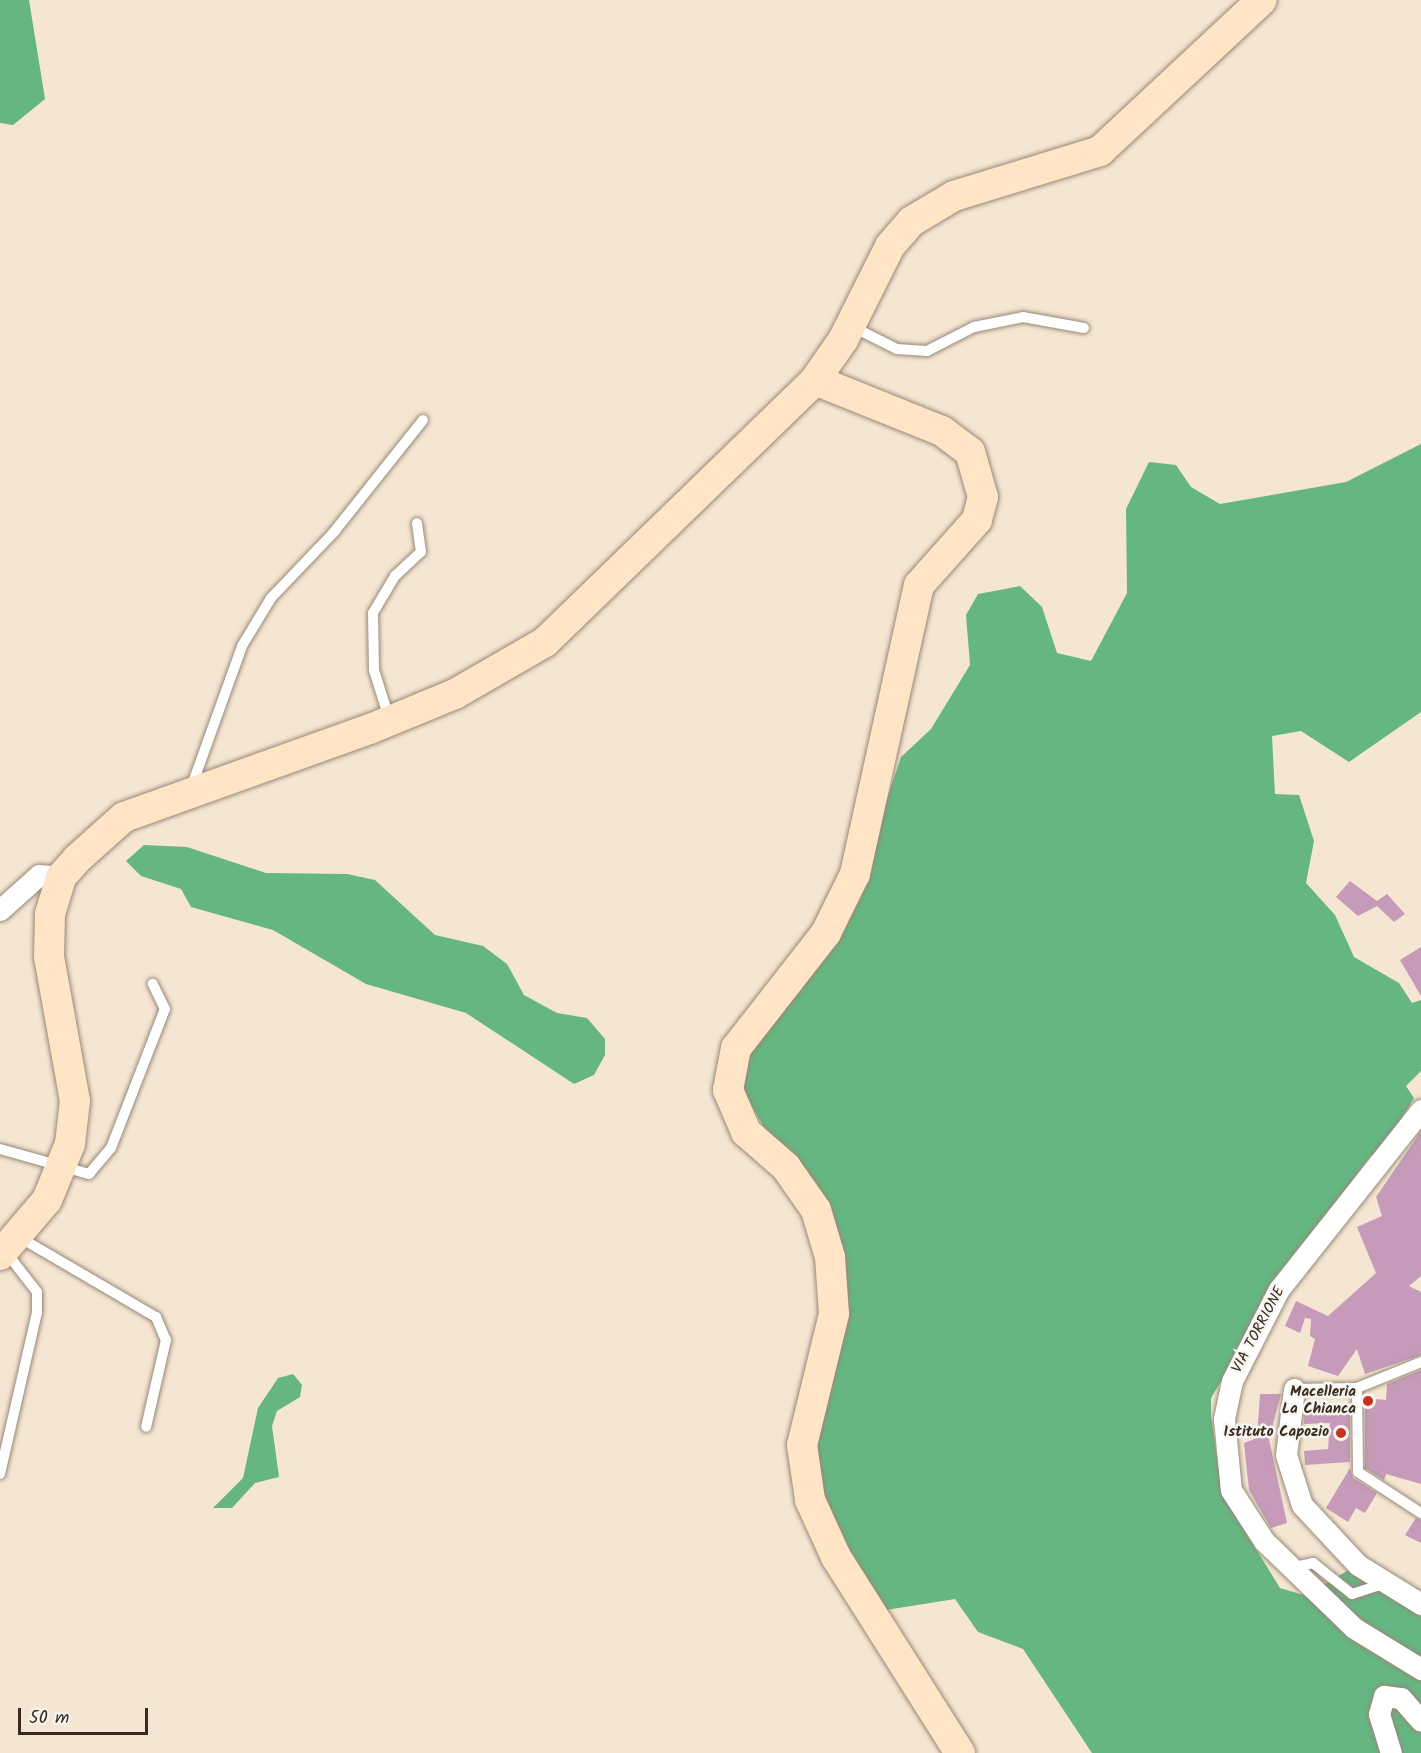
<!DOCTYPE html>
<style>
body{margin:0}
#map{position:relative;width:1421px;height:1753px;overflow:hidden;background:#f4e6d2;font-family:Kalam,sans-serif}
div>[style]{position:absolute}
[style*='--x']{left:calc(var(--x)*1px);top:calc(var(--y)*1px);width:calc(var(--w)*1px);rotate:calc(var(--a)*1deg)}
.forest>*{inset:0;background:#65b682}
.building>*{inset:0;background:#c59bb9}
.roads{filter:drop-shadow(0 0 2px #988878) drop-shadow(0 0 2px #988878)}
.lane>*{height:10px;margin:-5px;padding:0 5px;transform-origin:5px;border-radius:5px;background:#fff}
.street>*{height:21px;margin:-10.5px;padding:0 10.5px;transform-origin:10.5px;border-radius:10.5px;background:#fff}
.secondary>*{height:30px;margin:-15px;padding:0 15px;transform-origin:15px;border-radius:15px;background:#ffe4c6}
.dots>*{width:16px;height:16px;translate:-50% -50%;box-sizing:border-box;border:3px solid #f6f6f2;border-radius:50%}
span{translate:-50% -50%;white-space:nowrap;text-align:center;line-height:1.15;-webkit-text-stroke:5px #f6f6f2;paint-order:stroke}
.street-label{font-size:15px;color:#3b2a1e}
.poi-label{font-size:15px;color:#3b2a1e;font-weight:700}
.right{translate:-100% -50%;text-align:right}
.scale{position:absolute;left:18px;top:1708px;width:130px;height:27px;box-sizing:border-box;border:3px solid #3b2a1e;border-top:0;padding-left:8px;font-size:18px;line-height:21px;white-space:nowrap;color:#3b2a1e;-webkit-text-stroke:4px #f6f6f2;paint-order:stroke}
</style>
<div id="map">
<div class="forest">
<i style="clip-path:polygon(0 0,29px 0,45px 99px,13px 125px,0 123px)"></i>
<i style="clip-path:polygon(1421px 444px,1421px 712px,1349px 762px,1301px 731px,1272px 736px,1275px 794px,1299px 795px,1314px 841px,1306px 883px,1335px 915px,1354px 957px,1399px 983px,1412px 1003px,1421px 1000px,1421px 1071px,1406px 1086px,1414px 1098px,1377px 1159px,1371px 1155px,1295px 1258px,1211px 1398px,1211px 1415px,1222px 1494px,1280px 1588px,1317px 1599px,1325px 1584px,1352px 1568px,1421px 1616px,1421px 1753px,1092px 1753px,1023px 1649px,978px 1632px,955px 1599px,886px 1610px,858px 1571px,822px 1495px,813px 1460px,833px 1373px,844px 1268px,741px 1087px,751px 1046px,884px 808px,901px 757px,931px 729px,970px 665px,966px 615px,978px 594px,1020px 586px,1042px 607px,1057px 653px,1091px 661px,1127px 593px,1126px 509px,1149px 462px,1176px 465px,1191px 487px,1220px 504px,1346px 482px)"></i>
<i style="clip-path:polygon(144px 845px,187px 847px,266px 873px,347px 874px,375px 880px,435px 935px,483px 946px,507px 964px,524px 995px,557px 1013px,587px 1018px,605px 1039px,605px 1055px,594px 1075px,574px 1084px,466px 1013px,366px 984px,273px 930px,191px 907px,181px 889px,141px 876px,126px 861px)"></i>
<i style="clip-path:polygon(293px 1374px,302px 1385px,300px 1397px,277px 1411px,272px 1426px,279px 1477px,255px 1483px,232px 1508px,213px 1508px,243px 1478px,258px 1408px,278px 1378px)"></i>
</div>
<div class="building">
<i style="clip-path:polygon(1350px 881px,1377px 901px,1387px 894px,1405px 914px,1394px 922px,1377px 906px,1358px 916px,1336px 897px)"></i>
<i style="clip-path:polygon(1421px 947px,1421px 996px,1400px 960px)"></i>
<i style="clip-path:polygon(1421px 1131px,1421px 1276px,1409px 1286px,1421px 1292px,1421px 1355px,1365px 1374px,1357px 1349px,1338px 1376px,1308px 1366px,1315px 1339px,1310px 1336px,1311px 1319px,1305px 1318px,1300px 1333px,1285px 1326px,1296px 1301px,1328px 1316px,1376px 1273px,1357px 1227px,1382px 1216px,1376px 1197px)"></i>
<i style="clip-path:polygon(1421px 1370px,1421px 1484px,1386px 1474px,1384px 1480px,1365px 1468px,1365px 1398px,1386px 1400px,1387px 1384px)"></i>
<i style="clip-path:polygon(1260px 1394px,1281px 1394px,1269px 1439px,1287px 1523px,1271px 1528px,1249px 1490px,1244px 1443px,1257px 1438px)"></i>
<i style="clip-path:polygon(1305px 1407px,1350px 1408px,1350px 1462px,1305px 1465px,1304px 1451px,1328px 1449px,1330px 1423px,1304px 1424px)"></i>
<i style="clip-path:polygon(1350px 1468px,1353px 1478px,1377px 1493px,1365px 1513px,1356px 1508px,1348px 1522px,1326px 1508px)"></i>
<i style="clip-path:polygon(1416px 1518px,1421px 1520px,1421px 1543px,1405px 1535px)"></i>
</div>
<div class="roads">
<div class="lane">
<i style="--x:853;--y:327;--w:49;--a:26.6"></i>
<i style="--x:897;--y:349;--w:30;--a:4"></i>
<i style="--x:927;--y:351;--w:53;--a:-27.1"></i>
<i style="--x:974;--y:327;--w:50;--a:-11.5"></i>
<i style="--x:1023;--y:317;--w:62;--a:10.2"></i>
<i style="--x:389;--y:718;--w:50;--a:-107.4"></i>
<i style="--x:374;--y:670;--w:57;--a:-91"></i>
<i style="--x:373;--y:613;--w:43;--a:-59.3"></i>
<i style="--x:395;--y:576;--w:35;--a:-43"></i>
<i style="--x:421;--y:552;--w:29;--a:-98"></i>
<i style="--x:191;--y:788;--w:151;--a:-70.2"></i>
<i style="--x:242;--y:646;--w:56;--a:-58.9"></i>
<i style="--x:271;--y:598;--w:91;--a:-46.3"></i>
<i style="--x:334;--y:532;--w:143;--a:-51.5"></i>
<i style="--x:0;--y:1149;--w:92;--a:15.7"></i>
<i style="--x:89;--y:1174;--w:34;--a:-50"></i>
<i style="--x:111;--y:1148;--w:149;--a:-68.8"></i>
<i style="--x:165;--y:1009;--w:28;--a:-116"></i>
<i style="--x:19;--y:1237;--w:159;--a:30.3"></i>
<i style="--x:156;--y:1317;--w:25;--a:67"></i>
<i style="--x:166;--y:1340;--w:89;--a:102.9"></i>
<i style="--x:1357;--y:1388;--w:84;--a:89.3"></i>
<i style="--x:1358;--y:1472;--w:75;--a:33.1"></i>
<i style="--x:1294;--y:1389;--w:63;--a:-0.9"></i>
<i style="--x:1357;--y:1388;--w:69;--a:-22.1"></i>
<i style="--x:0;--y:1474;--w:165;--a:-77.1"></i>
<i style="--x:37;--y:1313;--w:21;--a:-90"></i>
<i style="--x:37;--y:1292;--w:51;--a:-127.8"></i>
<i style="--x:1290;--y:1568;--w:24;--a:-12"></i>
<i style="--x:1313;--y:1563;--w:50;--a:38.5"></i>
<i style="--x:1352;--y:1594;--w:35;--a:-18"></i>
</div>
<div class="street">
<i style="--x:0;--y:910;--w:52;--a:-41.9"></i>
<i style="--x:39;--y:875;--w:22;--a:5"></i>
<i style="--x:1421;--y:1110;--w:228;--a:128.4"></i>
<i style="--x:1279;--y:1289;--w:103;--a:117.1"></i>
<i style="--x:1232;--y:1381;--w:39;--a:102"></i>
<i style="--x:1224;--y:1419;--w:71;--a:84.4"></i>
<i style="--x:1231;--y:1490;--w:61;--a:57.1"></i>
<i style="--x:1264;--y:1541;--w:125;--a:44"></i>
<i style="--x:1354;--y:1628;--w:79;--a:31.5"></i>
<i style="--x:1294;--y:1389;--w:66;--a:96.9"></i>
<i style="--x:1286;--y:1455;--w:52;--a:72.3"></i>
<i style="--x:1302;--y:1505;--w:82;--a:47"></i>
<i style="--x:1358;--y:1565;--w:74;--a:31.8"></i>
<i style="--x:1391;--y:1753;--w:41;--a:-107.1"></i>
<i style="--x:1379;--y:1714;--w:19;--a:-74"></i>
<i style="--x:1384;--y:1696;--w:17;--a:7"></i>
<i style="--x:1401;--y:1698;--w:30;--a:49"></i>
</div>
<div class="secondary">
<i style="--x:815;--y:380;--w:137;--a:21.9"></i>
<i style="--x:942;--y:431;--w:35;--a:37"></i>
<i style="--x:970;--y:452;--w:47;--a:73.9"></i>
<i style="--x:983;--y:497;--w:24;--a:105"></i>
<i style="--x:977;--y:520;--w:87;--a:131.7"></i>
<i style="--x:919;--y:585;--w:296;--a:102.5"></i>
<i style="--x:855;--y:874;--w:66;--a:116.2"></i>
<i style="--x:826;--y:933;--w:146;--a:128"></i>
<i style="--x:736;--y:1048;--w:43;--a:100.8"></i>
<i style="--x:728;--y:1090;--w:46;--a:66.8"></i>
<i style="--x:746;--y:1132;--w:53;--a:41.2"></i>
<i style="--x:786;--y:1167;--w:52;--a:55.1"></i>
<i style="--x:816;--y:1210;--w:49;--a:73.4"></i>
<i style="--x:830;--y:1257;--w:57;--a:86"></i>
<i style="--x:834;--y:1314;--w:135;--a:103.7"></i>
<i style="--x:802;--y:1445;--w:56;--a:81.7"></i>
<i style="--x:810;--y:1500;--w:63;--a:65.5"></i>
<i style="--x:836;--y:1557;--w:232;--a:57.7"></i>
<i style="--x:0;--y:1255;--w:72;--a:-49.5"></i>
<i style="--x:47;--y:1200;--w:61;--a:-67.7"></i>
<i style="--x:70;--y:1144;--w:43;--a:-83.4"></i>
<i style="--x:75;--y:1101;--w:147;--a:-100.2"></i>
<i style="--x:49;--y:956;--w:42;--a:-88.6"></i>
<i style="--x:50;--y:914;--w:39;--a:-73"></i>
<i style="--x:61;--y:877;--w:24;--a:-48"></i>
<i style="--x:77;--y:859;--w:63;--a:-41.8"></i>
<i style="--x:124;--y:817;--w:261;--a:-19.7"></i>
<i style="--x:370;--y:729;--w:92;--a:-22.4"></i>
<i style="--x:455;--y:694;--w:104;--a:-30"></i>
<i style="--x:545;--y:642;--w:376;--a:-44.1"></i>
<i style="--x:815;--y:380;--w:49;--a:-55"></i>
<i style="--x:843;--y:340;--w:105;--a:-63.4"></i>
<i style="--x:890;--y:246;--w:33;--a:-49"></i>
<i style="--x:912;--y:221;--w:49;--a:-30.8"></i>
<i style="--x:954;--y:196;--w:153;--a:-17.1"></i>
<i style="--x:1100;--y:151;--w:221;--a:-43"></i>
</div>
</div>
<div class="dots">
<i style="left:1368px;top:1401px;background:#c8321e"></i>
<i style="left:1341px;top:1433px;background:#c8321e"></i>
</div>
<div class="street-label">
<span style="left:1259px;top:1330px;rotate:-62deg">VIA TORRIONE</span>
</div>
<div class="poi-label">
<span class="right" style="left:1356px;top:1401px">Macelleria<br>La Chianca</span>
<span class="right" style="left:1329px;top:1433px">Istituto Capozio</span>
</div>
<div class="scale">50 m</div>
</div>
